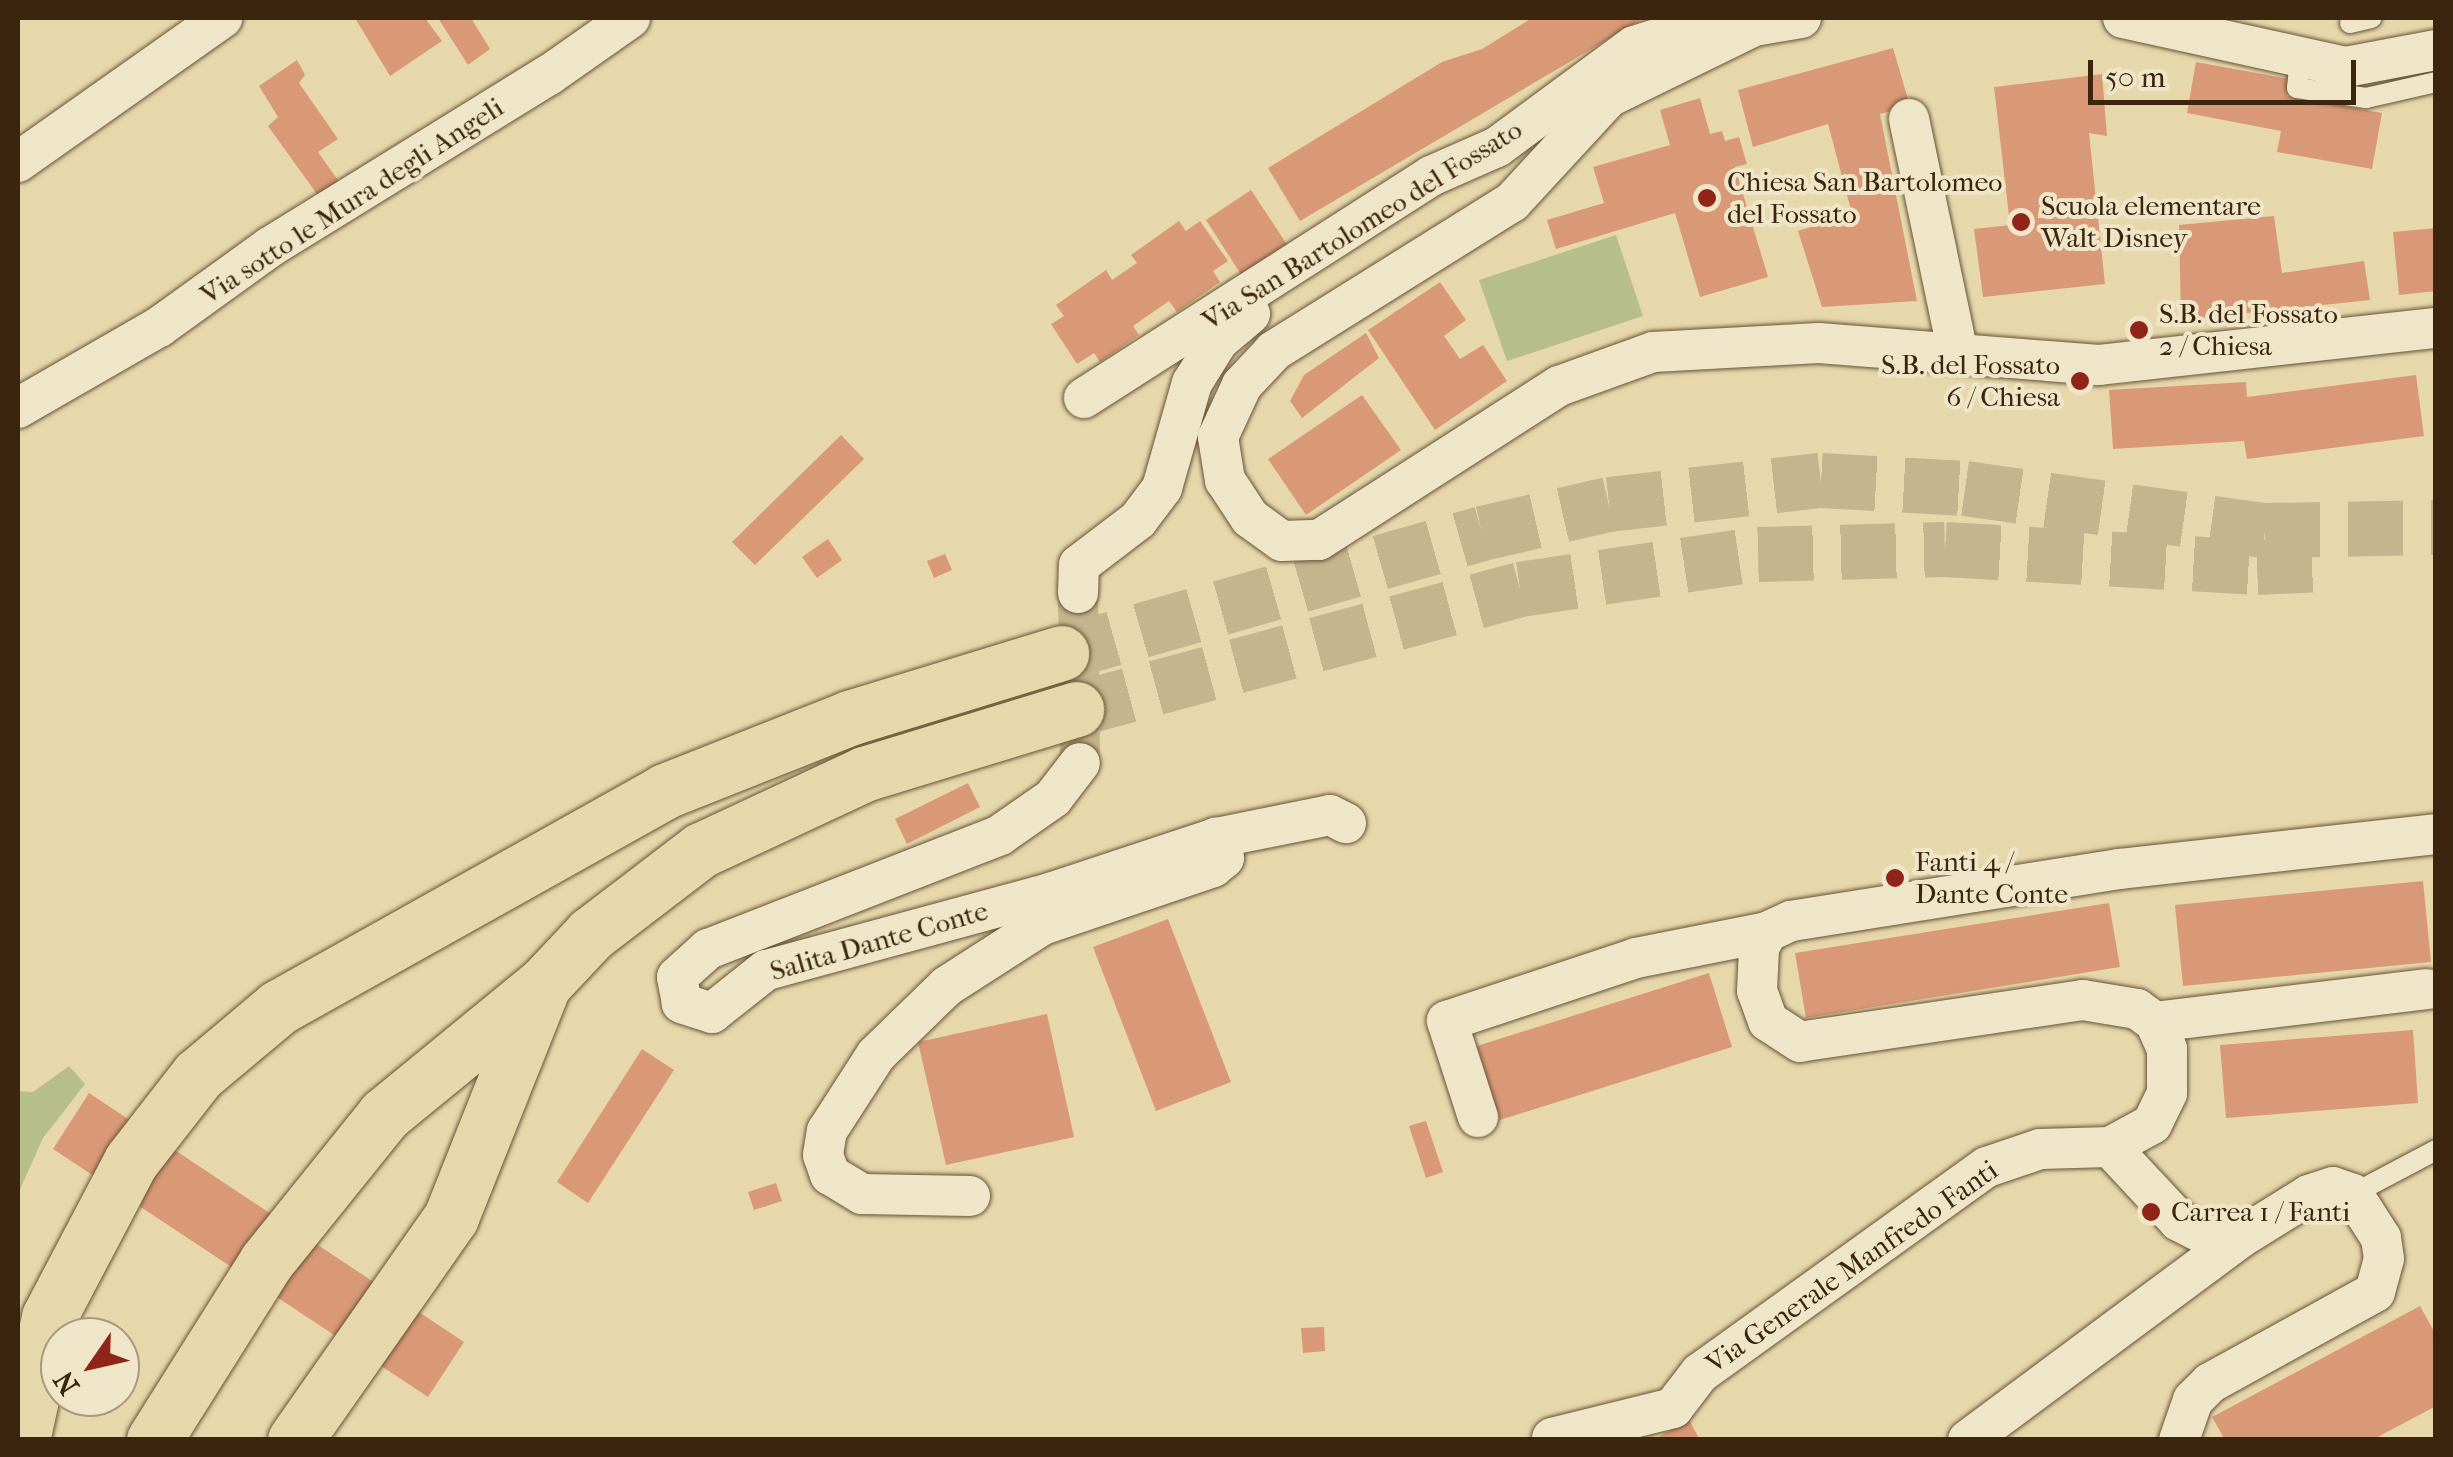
<!DOCTYPE html>
<style>
body{margin:0}
#map{position:relative;width:2453px;height:1457px;overflow:hidden;background:#e7d8ac;font-family:"IM FELL French Canon",serif}
div>[style]{position:absolute}
[style*='--x']{left:calc(var(--x)*1px);top:calc(var(--y)*1px);width:calc(var(--w)*1px);rotate:calc(var(--a)*1deg)}
.green>*{inset:0;background:#b6be89}
.building>*{inset:0;background:#d99976}
.minor-tunnel>*{height:40px;margin-top:-20px;transform-origin:0;background:repeating-linear-gradient(90deg,#c5b48d 0 40px,transparent 0 60px)}
.motorway-tunnel>*{height:55px;margin-top:-27.5px;transform-origin:0;background:repeating-linear-gradient(90deg,#c5b48d 0 55px,transparent 0 83px)}
.roads{filter:drop-shadow(0 0 2px #675236) drop-shadow(0 0 2px #675236)}
.service>*{height:20px;margin:-10px;padding:0 10px;transform-origin:10px;border-radius:10px;background:#efe6c9}
.minor>*{height:40px;margin:-20px;padding:0 20px;transform-origin:20px;border-radius:20px;background:#efe6c9}
.motorway>*{height:55px;margin:-27.5px;padding:0 27.5px;transform-origin:27.5px;border-radius:27.5px;background:#e7d8ac}
.dots>*{width:28px;height:28px;translate:-50% -50%;box-sizing:border-box;border:5px solid #efe6c9;border-radius:50%}
span{translate:-50% -50%;white-space:nowrap;text-align:center;line-height:1.15;-webkit-text-stroke:8px #efe6c9;paint-order:stroke}
.poi-label{font-size:28px;color:#3c250f}
.left{translate:0 -50%;text-align:left}
.right{translate:-100% -50%;text-align:right}
.street-label{font-size:28px;color:#3c250f}
.frame{position:absolute;inset:0;border:20px solid #3c250f;pointer-events:none}
.north{position:absolute;left:40px;top:1317px;width:100px;height:100px;box-sizing:border-box;background:#efe6c9;border:2px solid #a7997f;border-radius:50%;rotate:236deg;font-size:28px;font-weight:700;line-height:40px;text-align:center;color:#3c250f}
.north::after{content:'';display:block;margin:auto;width:35px;height:45px;background:#8f2418;clip-path:polygon(50% 0,100% 100%,50% 72%,0 100%)}
.scale{position:absolute;left:2088px;top:60px;width:268px;height:45px;box-sizing:border-box;border:5px solid #3c250f;border-top:0;padding-left:12px;font-size:30px;line-height:35px;white-space:nowrap;color:#3c250f;-webkit-text-stroke:8px #efe6c9;paint-order:stroke}
</style>
<div id="map">
<div class="green">
<i style="clip-path:polygon(1616px 235px,1643px 316px,1507px 361px,1479px 280px)"></i>
<i style="clip-path:polygon(69px 1066px,85px 1084px,43px 1138px,18px 1194px,18px 1091px,33px 1092px)"></i>
</div>
<div class="building">
<i style="clip-path:polygon(355px 18px,425px 18px,442px 41px,390px 76px)"></i>
<i style="clip-path:polygon(438px 18px,471px 18px,490px 49px,468px 65px)"></i>
<i style="clip-path:polygon(1532px 18px,1644px 18px,1300px 221px,1268px 168px,1442px 62px,1482px 49px)"></i>
<i style="clip-path:polygon(1893px 48px,1910px 106px,1880px 114px,1917px 301px,1822px 307px,1798px 231px,1852px 214px,1828px 124px,1753px 147px,1738px 90px)"></i>
<i style="clip-path:polygon(297px 60px,305px 75px,299px 83px,338px 139px,318px 152px,342px 186px,322px 201px,268px 126px,278px 117px,259px 86px)"></i>
<i style="clip-path:polygon(2196px 62px,2290px 79px,2287px 96px,2382px 113px,2372px 169px,2277px 152px,2281px 131px,2187px 113px)"></i>
<i style="clip-path:polygon(2102px 74px,2107px 136px,2089px 133px,2105px 284px,1983px 297px,1974px 229px,2010px 225px,1994px 87px)"></i>
<i style="clip-path:polygon(1700px 98px,1710px 134px,1722px 131px,1725px 141px,1739px 137px,1747px 164px,1735px 167px,1768px 277px,1700px 297px,1675px 213px,1556px 249px,1547px 220px,1604px 203px,1593px 167px,1670px 145px,1660px 110px)"></i>
<i style="clip-path:polygon(1251px 190px,1288px 246px,1242px 276px,1206px 220px)"></i>
<i style="clip-path:polygon(2274px 216px,2282px 273px,2364px 261px,2370px 300px,2181px 320px,2179px 225px)"></i>
<i style="clip-path:polygon(1179px 221px,1186px 231px,1200px 221px,1228px 261px,1213px 271px,1220px 282px,1177px 312px,1169px 301px,1133px 326px,1139px 335px,1100px 362px,1094px 353px,1077px 364px,1051px 324px,1064px 316px,1056px 305px,1106px 270px,1112px 280px,1137px 263px,1131px 255px)"></i>
<i style="clip-path:polygon(2436px 228px,2436px 291px,2399px 295px,2393px 232px)"></i>
<i style="clip-path:polygon(1440px 282px,1466px 320px,1444px 336px,1460px 359px,1483px 345px,1507px 381px,1435px 430px,1368px 330px)"></i>
<i style="clip-path:polygon(1366px 333px,1379px 358px,1302px 418px,1290px 401px,1304px 375px)"></i>
<i style="clip-path:polygon(2416px 375px,2424px 436px,2247px 459px,2244px 441px,2113px 449px,2109px 390px,2246px 382px,2247px 397px)"></i>
<i style="clip-path:polygon(1362px 395px,1401px 450px,1306px 515px,1268px 459px)"></i>
<i style="clip-path:polygon(841px 435px,864px 459px,755px 565px,732px 542px)"></i>
<i style="clip-path:polygon(828px 539px,842px 560px,817px 578px,802px 557px)"></i>
<i style="clip-path:polygon(945px 554px,952px 570px,934px 578px,927px 561px)"></i>
<i style="clip-path:polygon(968px 783px,980px 807px,907px 844px,895px 819px)"></i>
<i style="clip-path:polygon(2423px 881px,2431px 962px,2183px 986px,2175px 905px)"></i>
<i style="clip-path:polygon(2109px 903px,2120px 967px,1806px 1018px,1795px 953px)"></i>
<i style="clip-path:polygon(1168px 919px,1231px 1082px,1156px 1111px,1093px 947px)"></i>
<i style="clip-path:polygon(1709px 973px,1732px 1047px,1500px 1120px,1477px 1046px)"></i>
<i style="clip-path:polygon(1047px 1014px,1074px 1137px,946px 1165px,918px 1042px)"></i>
<i style="clip-path:polygon(2413px 1030px,2418px 1103px,2226px 1118px,2220px 1045px)"></i>
<i style="clip-path:polygon(642px 1049px,674px 1070px,588px 1203px,557px 1182px)"></i>
<i style="clip-path:polygon(89px 1093px,464px 1342px,428px 1397px,53px 1149px)"></i>
<i style="clip-path:polygon(1426px 1121px,1443px 1172px,1426px 1178px,1409px 1126px)"></i>
<i style="clip-path:polygon(776px 1183px,782px 1201px,754px 1210px,748px 1192px)"></i>
<i style="clip-path:polygon(2420px 1306px,2436px 1335px,2436px 1406px,2372px 1440px,2225px 1440px,2212px 1417px)"></i>
<i style="clip-path:polygon(1324px 1327px,1325px 1351px,1303px 1353px,1301px 1328px)"></i>
<i style="clip-path:polygon(1689px 1420px,1700px 1440px,1653px 1440px)"></i>
</div>
<div class="minor-tunnel">
<i style="--x:1078;--y:593;--w:170;--a:89.3"></i>
</div>
<div class="motorway-tunnel">
<i style="--x:1061;--y:653;--w:438;--a:-15.9"></i>
<i style="--x:1482;--y:533;--w:130;--a:-12.9"></i>
<i style="--x:1609;--y:504;--w:213;--a:-6.5"></i>
<i style="--x:1821;--y:480;--w:144;--a:3.2"></i>
<i style="--x:1965;--y:488;--w:303;--a:8"></i>
<i style="--x:2265;--y:530;--w:171;--a:-1"></i>
<i style="--x:1076;--y:709;--w:460;--a:-15.1"></i>
<i style="--x:1520;--y:589;--w:241;--a:-8.4"></i>
<i style="--x:1758;--y:554;--w:187;--a:-1.5"></i>
<i style="--x:1945;--y:549;--w:313;--a:3.3"></i>
<i style="--x:2257;--y:567;--w:66;--a:-2.6"></i>
</div>
<div class="roads">
<div class="service">
<i style="--x:2350;--y:23;--w:22;--a:-13"></i>
<i style="--x:2300;--y:59;--w:29;--a:96"></i>
<i style="--x:2297;--y:88;--w:70;--a:8.2"></i>
<i style="--x:2366;--y:98;--w:72;--a:-12.9"></i>
<i style="--x:2353;--y:1194;--w:94;--a:-27.9"></i>
</div>
<div class="minor">
<i style="--x:1801;--y:18;--w:48;--a:170.3"></i>
<i style="--x:1754;--y:26;--w:161;--a:153.9"></i>
<i style="--x:1609;--y:97;--w:143;--a:132.7"></i>
<i style="--x:1512;--y:202;--w:281;--a:148"></i>
<i style="--x:1274;--y:351;--w:47;--a:133.3"></i>
<i style="--x:1242;--y:385;--w:57;--a:114.8"></i>
<i style="--x:1218;--y:437;--w:44;--a:80.8"></i>
<i style="--x:1225;--y:480;--w:45;--a:56.7"></i>
<i style="--x:1250;--y:518;--w:39;--a:36"></i>
<i style="--x:1282;--y:541;--w:37;--a:-2"></i>
<i style="--x:1319;--y:540;--w:285;--a:-32.7"></i>
<i style="--x:1559;--y:386;--w:100;--a:-19.9"></i>
<i style="--x:1653;--y:352;--w:166;--a:-3.1"></i>
<i style="--x:1819;--y:343;--w:281;--a:4.5"></i>
<i style="--x:2099;--y:365;--w:339;--a:-6.3"></i>
<i style="--x:2123;--y:18;--w:228;--a:12.4"></i>
<i style="--x:2346;--y:67;--w:92;--a:-10.7"></i>
<i style="--x:1909;--y:119;--w:239;--a:78.2"></i>
<i style="--x:18;--y:162;--w:250;--a:-35.2"></i>
<i style="--x:1084;--y:398;--w:412;--a:-32.6"></i>
<i style="--x:1431;--y:176;--w:72;--a:-23.7"></i>
<i style="--x:1497;--y:147;--w:170;--a:-36.4"></i>
<i style="--x:1634;--y:46;--w:60;--a:-17.5"></i>
<i style="--x:1691;--y:28;--w:41;--a:-1.4"></i>
<i style="--x:18;--y:408;--w:163;--a:-29.9"></i>
<i style="--x:159;--y:327;--w:137;--a:-35.8"></i>
<i style="--x:270;--y:247;--w:328;--a:-31.7"></i>
<i style="--x:549;--y:75;--w:99;--a:-35.1"></i>
<i style="--x:1078;--y:593;--w:28;--a:-88"></i>
<i style="--x:1079;--y:565;--w:74;--a:-37.3"></i>
<i style="--x:1138;--y:520;--w:40;--a:-53"></i>
<i style="--x:1162;--y:488;--w:109;--a:-74.1"></i>
<i style="--x:1192;--y:383;--w:49;--a:-58.2"></i>
<i style="--x:1218;--y:341;--w:42;--a:-40.2"></i>
<i style="--x:1216;--y:838;--w:116;--a:-11.4"></i>
<i style="--x:1330;--y:815;--w:18;--a:27"></i>
<i style="--x:2155;--y:1022;--w:274;--a:-6.9"></i>
<i style="--x:1478;--y:1117;--w:101;--a:-107.9"></i>
<i style="--x:1447;--y:1021;--w:199;--a:-18.4"></i>
<i style="--x:1636;--y:958;--w:134;--a:-11.2"></i>
<i style="--x:970;--y:1196;--w:108;--a:-178.9"></i>
<i style="--x:862;--y:1194;--w:37;--a:-149"></i>
<i style="--x:830;--y:1175;--w:21;--a:-109"></i>
<i style="--x:823;--y:1155;--w:24;--a:-81"></i>
<i style="--x:827;--y:1131;--w:90;--a:-57.2"></i>
<i style="--x:876;--y:1055;--w:99;--a:-44.2"></i>
<i style="--x:947;--y:986;--w:113;--a:-32.7"></i>
<i style="--x:1042;--y:925;--w:181;--a:-18.7"></i>
<i style="--x:1213;--y:867;--w:14;--a:-39"></i>
<i style="--x:1224;--y:858;--w:22;--a:-112"></i>
<i style="--x:1216;--y:838;--w:175;--a:161.7"></i>
<i style="--x:1050;--y:893;--w:294;--a:164.8"></i>
<i style="--x:766;--y:970;--w:69;--a:141.5"></i>
<i style="--x:712;--y:1013;--w:32;--a:-162"></i>
<i style="--x:682;--y:1003;--w:26;--a:-101"></i>
<i style="--x:677;--y:977;--w:42;--a:-42.1"></i>
<i style="--x:708;--y:949;--w:313;--a:-21.3"></i>
<i style="--x:1000;--y:835;--w:65;--a:-34.9"></i>
<i style="--x:1053;--y:798;--w:44;--a:-52.4"></i>
<i style="--x:1552;--y:1438;--w:125;--a:-13.9"></i>
<i style="--x:1673;--y:1408;--w:44;--a:-52.4"></i>
<i style="--x:1700;--y:1373;--w:353;--a:-35.7"></i>
<i style="--x:1987;--y:1167;--w:56;--a:-18.8"></i>
<i style="--x:2040;--y:1149;--w:70;--a:-1.6"></i>
<i style="--x:1968;--y:1440;--w:339;--a:-36.6"></i>
<i style="--x:2179;--y:1440;--w:42;--a:-70.7"></i>
<i style="--x:2193;--y:1400;--w:24;--a:-45"></i>
<i style="--x:2210;--y:1383;--w:188;--a:-28.9"></i>
<i style="--x:2375;--y:1292;--w:34;--a:-75"></i>
<i style="--x:2384;--y:1259;--w:21;--a:-98"></i>
<i style="--x:2381;--y:1238;--w:52;--a:-122.5"></i>
<i style="--x:2353;--y:1194;--w:21;--a:-161"></i>
<i style="--x:2333;--y:1187;--w:25;--a:162"></i>
<i style="--x:2309;--y:1195;--w:81;--a:148.1"></i>
<i style="--x:2240;--y:1238;--w:32;--a:-176"></i>
<i style="--x:2208;--y:1236;--w:33;--a:-153"></i>
<i style="--x:2179;--y:1221;--w:101;--a:-133"></i>
<i style="--x:2110;--y:1147;--w:48;--a:-28.7"></i>
<i style="--x:2152;--y:1124;--w:34;--a:-64"></i>
<i style="--x:2167;--y:1093;--w:44;--a:-90"></i>
<i style="--x:2167;--y:1049;--w:30;--a:-114"></i>
<i style="--x:2155;--y:1022;--w:22;--a:-144"></i>
<i style="--x:2137;--y:1009;--w:55;--a:-170.5"></i>
<i style="--x:2083;--y:1000;--w:286;--a:171.6"></i>
<i style="--x:1800;--y:1042;--w:38;--a:-147"></i>
<i style="--x:1768;--y:1021;--w:32;--a:-110"></i>
<i style="--x:1757;--y:991;--w:43;--a:-87.3"></i>
<i style="--x:1759;--y:948;--w:18;--a:-63"></i>
<i style="--x:1767;--y:932;--w:26;--a:-25"></i>
<i style="--x:1791;--y:921;--w:333;--a:-9"></i>
<i style="--x:2120;--y:869;--w:318;--a:-6.3"></i>
</div>
<div class="motorway">
<i style="--x:22;--y:1440;--w:126;--a:-77.6"></i>
<i style="--x:49;--y:1317;--w:176;--a:-62.3"></i>
<i style="--x:131;--y:1161;--w:109;--a:-52.1"></i>
<i style="--x:198;--y:1075;--w:106;--a:-40"></i>
<i style="--x:279;--y:1007;--w:442;--a:-29.2"></i>
<i style="--x:665;--y:791;--w:198;--a:-21.6"></i>
<i style="--x:849;--y:718;--w:222;--a:-17"></i>
<i style="--x:154;--y:1440;--w:210;--a:-57.8"></i>
<i style="--x:266;--y:1262;--w:189;--a:-51.2"></i>
<i style="--x:384;--y:1115;--w:207;--a:-39.3"></i>
<i style="--x:544;--y:984;--w:69;--a:-46.8"></i>
<i style="--x:591;--y:934;--w:138;--a:-37.4"></i>
<i style="--x:701;--y:850;--w:180;--a:-25"></i>
<i style="--x:864;--y:774;--w:222;--a:-17"></i>
<i style="--x:295;--y:1440;--w:272;--a:-55"></i>
<i style="--x:451;--y:1217;--w:249;--a:-68.3"></i>
</div>
</div>
<div class="dots">
<i style="left:1707px;top:198px;background:#8f2418"></i>
<i style="left:2021px;top:222px;background:#8f2418"></i>
<i style="left:2139px;top:330px;background:#8f2418"></i>
<i style="left:2080px;top:381px;background:#8f2418"></i>
<i style="left:1895px;top:878px;background:#8f2418"></i>
<i style="left:2151px;top:1212px;background:#8f2418"></i>
</div>
<div class="poi-label">
<span class="left" style="left:1727px;top:198px">Chiesa San Bartolomeo<br>del Fossato</span>
<span class="left" style="left:2041px;top:222px">Scuola elementare<br>Walt Disney</span>
<span class="left" style="left:2159px;top:330px">S.B. del Fossato<br>2 / Chiesa</span>
<span class="right" style="left:2060px;top:381px">S.B. del Fossato<br>6 / Chiesa</span>
<span class="left" style="left:1915px;top:878px">Fanti 4 /<br>Dante Conte</span>
<span class="left" style="left:2171px;top:1212px">Carrea 1 / Fanti</span>
</div>
<div class="street-label">
<span style="left:352px;top:201px;rotate:-33deg">Via sotto le Mura degli Angeli</span>
<span style="left:1362px;top:225px;rotate:-32deg">Via San Bartolomeo del Fossato</span>
<span style="left:879px;top:941px;rotate:-16deg">Salita Dante Conte</span>
<span style="left:1852px;top:1267px;rotate:-35deg">Via Generale Manfredo Fanti</span>
</div>
<div class="frame"></div>
<div class="north">N</div>
<div class="scale">50 m</div>
</div>
